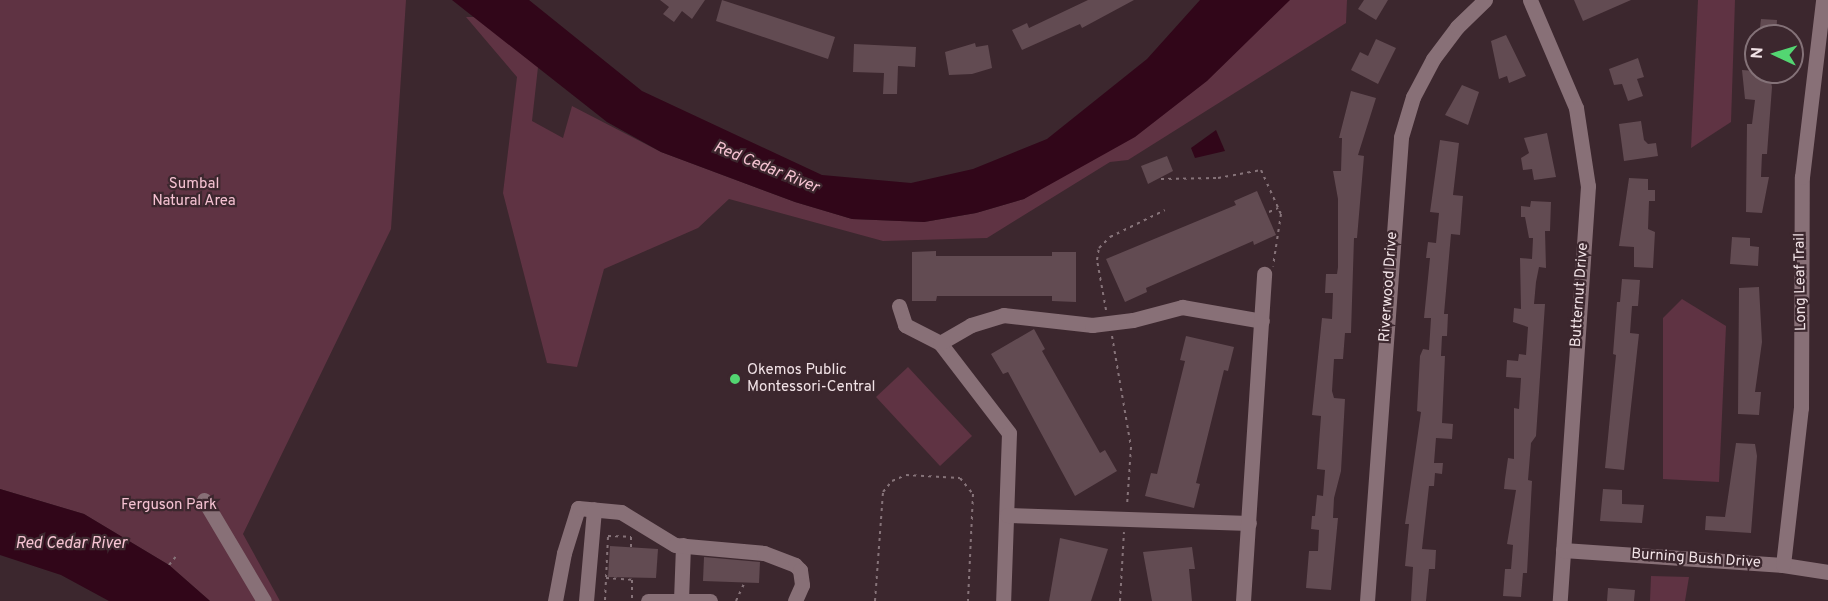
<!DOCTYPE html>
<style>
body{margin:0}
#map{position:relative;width:1828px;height:601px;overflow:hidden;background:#3c272e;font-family:Overpass,sans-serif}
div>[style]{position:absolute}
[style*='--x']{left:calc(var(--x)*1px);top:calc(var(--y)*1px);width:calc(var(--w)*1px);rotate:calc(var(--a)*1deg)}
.green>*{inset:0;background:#5f3343}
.water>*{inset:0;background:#310619}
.building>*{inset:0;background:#624b52}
.path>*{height:2px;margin-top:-1px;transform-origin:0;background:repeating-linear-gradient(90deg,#867379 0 3px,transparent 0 7.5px)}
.minor>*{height:15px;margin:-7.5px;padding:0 7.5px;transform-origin:7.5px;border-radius:7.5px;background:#887077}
.dots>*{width:16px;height:16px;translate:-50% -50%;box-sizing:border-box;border:3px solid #3c272e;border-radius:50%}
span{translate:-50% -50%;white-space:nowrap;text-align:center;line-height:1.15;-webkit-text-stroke:4.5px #3c272e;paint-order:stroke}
.park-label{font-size:15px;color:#f5c2d2}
.street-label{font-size:15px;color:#f1e2e6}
.poi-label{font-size:15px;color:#f1e2e6}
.left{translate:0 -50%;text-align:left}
.water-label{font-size:16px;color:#f7c4d3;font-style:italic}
.north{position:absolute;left:1744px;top:24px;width:60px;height:60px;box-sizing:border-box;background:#3c272e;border:2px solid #847278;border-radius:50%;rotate:274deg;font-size:16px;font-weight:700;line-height:24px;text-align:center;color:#f1e2e6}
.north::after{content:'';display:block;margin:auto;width:21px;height:27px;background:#53d672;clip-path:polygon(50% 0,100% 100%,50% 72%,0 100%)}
</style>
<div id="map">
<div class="green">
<i style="clip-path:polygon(0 0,406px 0,391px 229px,243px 534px,280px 601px,210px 601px,169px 565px,84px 514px,0 489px)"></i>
<i style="clip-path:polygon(1276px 0,1347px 0,1346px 23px,1128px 160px,1110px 162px,987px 238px,883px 241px,729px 199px,698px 228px,604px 269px,577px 367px,547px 363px,503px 193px,517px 77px,466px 17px,477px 17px,538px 67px,532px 121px,563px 138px,572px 106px,661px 152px,795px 202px,852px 219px,924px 222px,976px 213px,1024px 199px)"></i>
<i style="clip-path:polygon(1698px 0,1735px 0,1731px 122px,1691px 148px)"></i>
<i style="clip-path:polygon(1682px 299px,1726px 326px,1719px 482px,1663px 479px,1663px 318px)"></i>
<i style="clip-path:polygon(908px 367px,972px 436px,940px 466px,876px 397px)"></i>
<i style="clip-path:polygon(1651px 576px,1689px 577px,1685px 601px,1650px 601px)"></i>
</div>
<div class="water">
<i style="clip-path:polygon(452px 0,529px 0,642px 91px,822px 175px,911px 183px,973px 169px,1047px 139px,1147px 59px,1200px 0,1290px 0,1207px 81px,1135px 137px,1024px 199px,976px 213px,924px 222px,852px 219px,795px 202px,661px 152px,607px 122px)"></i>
<i style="clip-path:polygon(1216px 130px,1225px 151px,1195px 158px,1191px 148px)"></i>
<i style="clip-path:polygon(0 489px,84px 514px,169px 565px,210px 601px,109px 601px,61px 575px,0 555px)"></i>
</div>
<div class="building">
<i style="clip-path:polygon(660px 0,705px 0,692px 19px,682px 11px,674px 22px,663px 14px,669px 7px)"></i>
<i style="clip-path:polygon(722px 0,835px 37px,828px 59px,716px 21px)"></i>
<i style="clip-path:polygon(1088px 0,1134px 0,1082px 28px,1080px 24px,1022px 50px,1012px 30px,1027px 23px,1029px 28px)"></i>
<i style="clip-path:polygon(1364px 0,1388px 0,1376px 20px,1358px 9px)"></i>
<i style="clip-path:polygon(1574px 0,1631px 0,1583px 21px)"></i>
<i style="clip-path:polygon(1761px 19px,1777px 20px,1776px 36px,1759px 36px)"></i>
<i style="clip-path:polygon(1506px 35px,1526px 76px,1509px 83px,1507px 76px,1499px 79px,1491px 41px)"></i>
<i style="clip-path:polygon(1376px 39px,1396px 48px,1378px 84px,1351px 70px,1360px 52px,1368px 56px)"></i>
<i style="clip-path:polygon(975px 43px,976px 47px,988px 45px,992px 68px,972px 74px,949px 75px,945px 52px)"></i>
<i style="clip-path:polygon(854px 44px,916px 47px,915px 67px,898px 66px,897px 94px,883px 94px,884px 73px,853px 72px)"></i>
<i style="clip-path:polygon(1638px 58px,1644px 77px,1637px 79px,1643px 96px,1628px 101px,1622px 84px,1614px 85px,1609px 69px)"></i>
<i style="clip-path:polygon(1742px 70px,1769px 72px,1772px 87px,1767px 154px,1762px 154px,1761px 177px,1769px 177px,1762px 213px,1746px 212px,1747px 124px,1752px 124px,1755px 100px,1745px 99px)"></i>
<i style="clip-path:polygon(1462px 85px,1479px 92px,1468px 125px,1445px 115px)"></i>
<i style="clip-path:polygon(1351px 91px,1376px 98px,1358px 155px,1364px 156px,1357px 238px,1354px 238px,1351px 333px,1345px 333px,1343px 359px,1334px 359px,1332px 391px,1334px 398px,1345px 399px,1341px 471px,1334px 498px,1333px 518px,1338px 518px,1331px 590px,1306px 588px,1309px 551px,1318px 551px,1319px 530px,1311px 529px,1312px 516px,1315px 516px,1317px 495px,1323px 496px,1325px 470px,1317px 469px,1321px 416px,1312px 415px,1322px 318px,1332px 319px,1333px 293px,1325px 293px,1326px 274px,1337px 274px,1338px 267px,1338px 199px,1333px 171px,1341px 171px,1342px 138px,1339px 138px)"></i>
<i style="clip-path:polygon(1641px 121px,1644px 140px,1648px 144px,1656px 143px,1658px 156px,1624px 161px,1619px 124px)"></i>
<i style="clip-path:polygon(1547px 133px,1556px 177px,1534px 180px,1532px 169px,1523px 170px,1521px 158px,1529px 153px,1524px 138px)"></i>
<i style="clip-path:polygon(1440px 140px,1459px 143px,1453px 195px,1463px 196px,1460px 235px,1451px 234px,1444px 314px,1448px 314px,1447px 336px,1442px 336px,1441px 356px,1445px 356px,1442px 423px,1453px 424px,1452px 439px,1436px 438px,1434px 463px,1443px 463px,1442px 474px,1435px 473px,1434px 486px,1429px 486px,1422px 549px,1436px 550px,1435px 569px,1429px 569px,1426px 601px,1411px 601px,1413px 567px,1405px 566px,1409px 524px,1405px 524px,1421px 412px,1417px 411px,1420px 356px,1423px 349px,1429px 350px,1431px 318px,1424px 318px,1430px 258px,1426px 258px,1428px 242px,1436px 243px,1439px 213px,1430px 212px)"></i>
<i style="clip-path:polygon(1167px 156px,1173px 171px,1148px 184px,1141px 166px)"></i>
<i style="clip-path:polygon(1629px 178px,1648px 179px,1648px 190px,1655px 190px,1655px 201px,1649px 201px,1648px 229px,1655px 232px,1653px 268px,1634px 267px,1634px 247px,1619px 246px)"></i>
<i style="clip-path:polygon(1257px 191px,1276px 235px,1254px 245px,1253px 241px,1146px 288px,1147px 292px,1125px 302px,1106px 259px,1236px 205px,1234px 201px)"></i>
<i style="clip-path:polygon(1531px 201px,1551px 202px,1550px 231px,1545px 231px,1546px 268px,1539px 267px,1536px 282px,1534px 304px,1545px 304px,1536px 436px,1531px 443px,1528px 480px,1532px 481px,1527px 573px,1523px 573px,1521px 597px,1503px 596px,1505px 569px,1511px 569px,1513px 545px,1507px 544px,1516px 490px,1504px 489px,1505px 479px,1508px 458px,1514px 459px,1514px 408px,1519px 409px,1521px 378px,1506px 377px,1507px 360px,1518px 361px,1519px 354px,1526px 355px,1528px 327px,1513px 322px,1514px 308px,1521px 309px,1520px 258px,1532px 259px,1533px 238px,1529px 238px,1525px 217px,1521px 217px,1521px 206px,1530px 207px)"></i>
<i style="clip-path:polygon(1732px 237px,1750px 238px,1750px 246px,1759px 247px,1758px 266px,1730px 264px)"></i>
<i style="clip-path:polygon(936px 251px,936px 256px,1052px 256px,1052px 252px,1076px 252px,1076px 302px,1052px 301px,1052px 296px,937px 296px,936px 301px,912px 301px,912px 252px)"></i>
<i style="clip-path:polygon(1622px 279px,1640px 280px,1638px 306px,1632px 306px,1630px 333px,1639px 334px,1624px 470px,1605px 468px,1616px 355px,1613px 354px,1617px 302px,1620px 302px)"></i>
<i style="clip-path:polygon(1759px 287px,1762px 342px,1755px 392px,1761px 392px,1759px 415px,1738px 414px,1739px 288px)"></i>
<i style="clip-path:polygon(1034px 329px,1045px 349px,1042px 351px,1100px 453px,1105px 450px,1117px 471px,1075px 496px,1008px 372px,1003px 374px,991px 354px)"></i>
<i style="clip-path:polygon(1186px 336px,1234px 347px,1228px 371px,1224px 370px,1196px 483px,1200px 484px,1194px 508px,1145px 496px,1151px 473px,1157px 474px,1185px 361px,1180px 360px)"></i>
<i style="clip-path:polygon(1736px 443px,1755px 444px,1757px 456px,1751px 533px,1705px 530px,1706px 516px,1725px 517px)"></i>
<i style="clip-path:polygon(1603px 489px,1622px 490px,1622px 504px,1644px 505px,1642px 523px,1600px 521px)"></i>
<i style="clip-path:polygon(1060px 538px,1108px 549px,1091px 601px,1049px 601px)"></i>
<i style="clip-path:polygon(610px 546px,658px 549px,656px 578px,608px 577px)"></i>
<i style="clip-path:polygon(1192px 547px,1195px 569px,1189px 569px,1192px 601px,1152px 601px,1143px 552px)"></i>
<i style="clip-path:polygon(704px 557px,760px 562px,759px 583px,703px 581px)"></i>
<i style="clip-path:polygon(1608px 588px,1635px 590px,1634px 601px,1607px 601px)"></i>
</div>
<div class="path">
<i style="--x:1161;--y:179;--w:57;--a:-1"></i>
<i style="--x:1218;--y:178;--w:44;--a:-10.5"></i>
<i style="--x:1261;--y:170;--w:48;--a:65.6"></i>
<i style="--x:1281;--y:214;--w:53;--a:98.7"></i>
<i style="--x:1269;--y:212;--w:10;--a:-24"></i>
<i style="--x:1106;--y:310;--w:51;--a:-100.2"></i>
<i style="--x:1097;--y:260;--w:12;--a:-81"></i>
<i style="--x:1099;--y:248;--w:16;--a:-45"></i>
<i style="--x:1110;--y:237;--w:61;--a:-26.1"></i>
<i style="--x:1112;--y:336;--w:113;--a:80.3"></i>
<i style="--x:1131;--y:447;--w:58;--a:93.9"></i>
<i style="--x:169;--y:565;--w:14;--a:-51"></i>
<i style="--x:606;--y:578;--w:26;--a:4"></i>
<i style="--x:632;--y:580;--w:21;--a:90"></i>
<i style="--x:605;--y:600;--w:64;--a:-87.3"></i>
<i style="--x:608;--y:536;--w:23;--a:2"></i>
<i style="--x:631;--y:537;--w:10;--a:90"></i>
<i style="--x:736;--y:601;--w:19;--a:-65"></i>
<i style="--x:875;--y:601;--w:109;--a:-85.8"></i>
<i style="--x:883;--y:492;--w:14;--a:-51"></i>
<i style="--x:892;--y:481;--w:15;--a:-23"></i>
<i style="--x:906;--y:475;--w:54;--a:3.2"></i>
<i style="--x:960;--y:478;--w:21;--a:51"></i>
<i style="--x:973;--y:494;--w:107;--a:92.7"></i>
<i style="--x:1120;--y:601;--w:69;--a:-86.7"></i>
</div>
<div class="minor">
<i style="--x:1530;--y:0;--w:117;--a:66.9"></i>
<i style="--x:1576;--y:108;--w:79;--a:81.3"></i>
<i style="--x:1588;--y:186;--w:416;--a:93.9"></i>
<i style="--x:899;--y:306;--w:20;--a:72"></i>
<i style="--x:905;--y:325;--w:39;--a:27"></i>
<i style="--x:940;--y:343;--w:113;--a:52.5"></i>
<i style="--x:1009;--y:433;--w:168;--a:92"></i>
<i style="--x:940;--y:343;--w:36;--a:-30"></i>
<i style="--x:971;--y:325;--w:34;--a:-17"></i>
<i style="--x:1003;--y:315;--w:90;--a:6.4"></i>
<i style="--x:1092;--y:325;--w:41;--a:-7"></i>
<i style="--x:1133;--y:320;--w:51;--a:-14.9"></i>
<i style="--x:1182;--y:307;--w:81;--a:9.9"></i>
<i style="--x:204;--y:500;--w:117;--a:59.3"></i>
<i style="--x:1007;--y:515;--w:242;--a:1.9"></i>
<i style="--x:1563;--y:550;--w:221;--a:3.9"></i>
<i style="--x:1783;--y:565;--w:46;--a:8.8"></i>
<i style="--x:1783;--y:565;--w:158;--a:-83.5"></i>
<i style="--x:1801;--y:408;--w:231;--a:-89.8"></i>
<i style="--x:1802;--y:177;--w:178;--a:-83.2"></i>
<i style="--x:681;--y:600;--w:55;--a:-87.9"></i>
<i style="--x:555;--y:601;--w:49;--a:-79.4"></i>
<i style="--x:564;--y:553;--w:47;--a:-72.7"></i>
<i style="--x:578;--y:508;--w:43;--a:5.3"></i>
<i style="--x:621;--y:512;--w:63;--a:31.4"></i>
<i style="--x:675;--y:545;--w:89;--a:5.1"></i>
<i style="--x:764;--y:553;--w:33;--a:21"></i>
<i style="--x:795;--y:565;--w:7;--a:45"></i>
<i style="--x:800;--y:570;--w:15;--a:82"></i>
<i style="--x:802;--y:585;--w:17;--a:114"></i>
<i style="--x:586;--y:601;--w:92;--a:-85"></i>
<i style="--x:648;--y:601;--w:62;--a:0"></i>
<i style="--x:1243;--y:601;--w:328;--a:-86.3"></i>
<i style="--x:1367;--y:601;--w:465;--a:-85.8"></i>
<i style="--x:1401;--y:137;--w:42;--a:-73.3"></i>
<i style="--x:1413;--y:97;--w:43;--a:-62.2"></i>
<i style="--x:1433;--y:59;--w:40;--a:-53"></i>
<i style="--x:1457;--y:27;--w:39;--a:-44"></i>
</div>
<div class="dots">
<i style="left:735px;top:379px;background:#53d672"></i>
</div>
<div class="park-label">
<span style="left:194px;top:193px">Sumbal<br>Natural Area</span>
<span style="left:169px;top:506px">Ferguson Park</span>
</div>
<div class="street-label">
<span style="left:1801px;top:282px;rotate:-91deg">Long Leaf Trail</span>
<span style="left:1389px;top:287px;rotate:-86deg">Riverwood Drive</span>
<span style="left:1580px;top:295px;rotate:-86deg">Butternut Drive</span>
<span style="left:1696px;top:559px;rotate:4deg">Burning Bush Drive</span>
</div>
<div class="poi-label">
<span class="left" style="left:747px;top:379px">Okemos Public<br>Montessori-Central</span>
</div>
<div class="water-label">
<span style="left:766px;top:168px;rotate:22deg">Red Cedar River</span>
<span style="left:71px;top:544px">Red Cedar River</span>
</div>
<div class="north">N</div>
</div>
